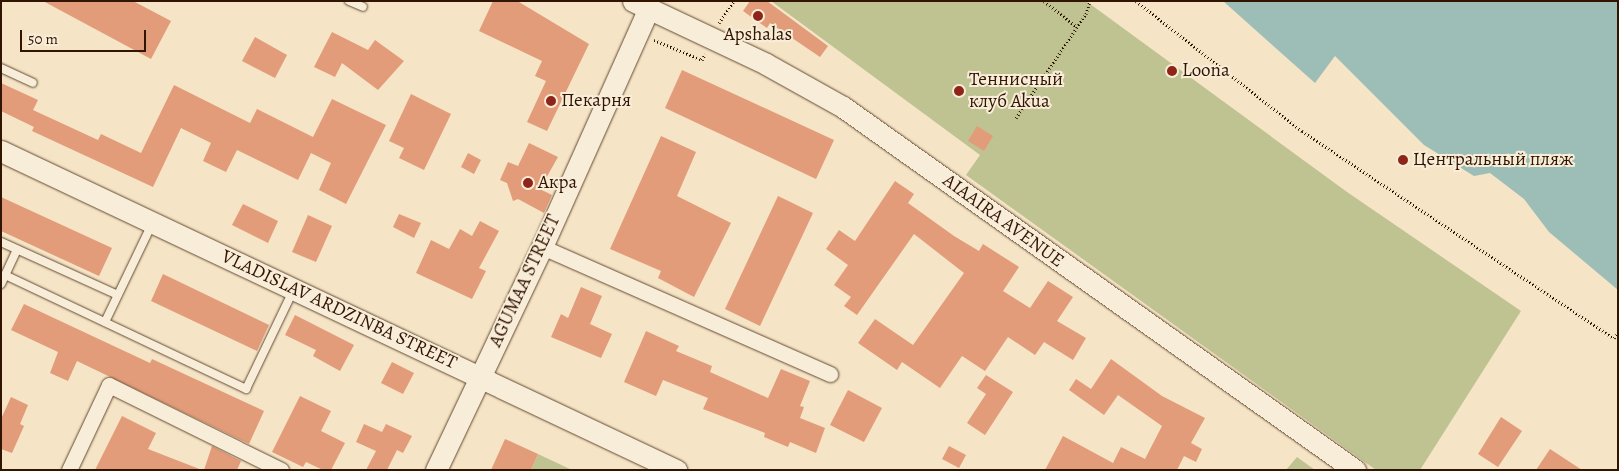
<!DOCTYPE html>
<meta charset="utf-8">
<style>
body{margin:0}
#map{position:relative;width:1619px;height:471px;overflow:hidden;background:#f5e4c5;font-family:Alegreya,serif}
div>[style]{position:absolute}
[style*='--x']{left:calc(var(--x)*1px);top:calc(var(--y)*1px);width:calc(var(--w)*1px);rotate:calc(var(--a)*1deg)}
.green>*{inset:0;background:#bfc392}
.water>*{inset:0;background:#9cbeb7}
.building>*{inset:0;background:#e39c79}
.path>*{height:3px;margin-top:-1.5px;transform-origin:0;background:repeating-linear-gradient(90deg,#321500 0 1px,transparent 0 3.5px)}
.roads{filter:drop-shadow(0 0 1px #634931) drop-shadow(0 0 1px #634931)}
.lane>*{height:8px;margin:-4px;padding:0 4px;transform-origin:4px;border-radius:4px;background:#f8edd9}
.street>*{height:15px;margin:-7.5px;padding:0 7.5px;transform-origin:7.5px;border-radius:7.5px;background:#f8edd9}
.secondary>*{height:21px;margin:-10.5px;padding:0 10.5px;transform-origin:10.5px;border-radius:10.5px;background:#f8edd9}
.dots>*{width:14px;height:14px;translate:-50% -50%;box-sizing:border-box;border:2px solid #f8edd9;border-radius:50%}
span{translate:-50% -50%;white-space:nowrap;text-align:center;line-height:1.15;-webkit-text-stroke:4px #f8edd9;paint-order:stroke}
.poi-label{font-size:19px;color:#321500}
.left{translate:0 -50%;text-align:left}
.street-label{font-size:19px;color:#321500}
.frame{position:absolute;inset:0;border:2px solid #321500;pointer-events:none}
.scale{position:absolute;left:20px;top:30px;width:126px;height:22px;box-sizing:border-box;border:2px solid #321500;border-top:0;padding-left:6px;font-size:15px;line-height:18px;white-space:nowrap;color:#321500;-webkit-text-stroke:4px #f8edd9;paint-order:stroke}
</style>
<div id="map">
<div class="green">
<i style="clip-path:polygon(771px 1px,1086px 1px,1347px 192px,1521px 311px,1420px 470px,1376px 470px,966px 175px,980px 155px)"></i>
<i style="clip-path:polygon(538px 454px,572px 470px,531px 470px)"></i>
<i style="clip-path:polygon(1297px 457px,1315px 470px,1286px 470px)"></i>
</div>
<div class="water">
<i style="clip-path:polygon(1223px 1px,1618px 1px,1618px 290px,1549px 232px,1524px 199px,1490px 173px,1474px 176px,1424px 145px,1335px 56px,1315px 83px)"></i>
</div>
<div class="building">
<i style="clip-path:polygon(43px 1px,133px 1px,171px 21px,151px 59px)"></i>
<i style="clip-path:polygon(493px 1px,519px 2px,589px 44px,547px 131px,527px 122px,546px 81px,535px 76px,542px 61px,479px 31px)"></i>
<i style="clip-path:polygon(750px 1px,767px 1px,828px 46px,820px 57px,770px 23px,767px 28px,743px 11px)"></i>
<i style="clip-path:polygon(332px 32px,368px 50px,375px 40px,404px 61px,378px 90px,342px 63px,335px 77px,314px 67px)"></i>
<i style="clip-path:polygon(255px 37px,287px 55px,275px 78px,242px 61px)"></i>
<i style="clip-path:polygon(682px 70px,834px 140px,816px 179px,665px 108px)"></i>
<i style="clip-path:polygon(1px 83px,38px 100px,33px 110px,98px 140px,101px 134px,141px 153px,174px 85px,250px 123px,257px 109px,313px 137px,332px 99px,386px 125px,346px 204px,319px 190px,331px 163px,311px 153px,298px 180px,237px 150px,226px 172px,203px 161px,211px 143px,181px 128px,153px 187px,32px 131px,34px 127px,1px 111px)"></i>
<i style="clip-path:polygon(411px 94px,451px 114px,424px 170px,399px 158px,404px 148px,389px 141px)"></i>
<i style="clip-path:polygon(977px 126px,993px 136px,984px 151px,968px 141px)"></i>
<i style="clip-path:polygon(661px 136px,696px 152px,677px 196px,731px 223px,694px 297px,658px 278px,661px 271px,610px 249px)"></i>
<i style="clip-path:polygon(529px 143px,558px 157px,540px 189px,552px 195px,544px 213px,518px 199px,513px 201px,507px 183px,500px 180px,508px 162px,518px 166px)"></i>
<i style="clip-path:polygon(468px 153px,481px 160px,474px 174px,461px 167px)"></i>
<i style="clip-path:polygon(895px 181px,914px 194px,908px 203px,954px 236px,979px 251px,983px 244px,1019px 267px,1003px 291px,1030px 308px,1048px 281px,1073px 297px,1057px 321px,1086px 338px,1073px 360px,1044px 342px,1035px 355px,1008px 337px,985px 371px,962px 356px,940px 388px,902px 362px,897px 370px,858px 343px,875px 319px,913px 345px,964px 273px,914px 234px,857px 315px,844px 306px,851px 297px,834px 285px,848px 265px,826px 249px,839px 230px,855px 241px)"></i>
<i style="clip-path:polygon(778px 196px,813px 213px,760px 326px,725px 309px)"></i>
<i style="clip-path:polygon(1px 197px,112px 248px,99px 276px,1px 231px)"></i>
<i style="clip-path:polygon(243px 204px,278px 221px,268px 243px,232px 225px)"></i>
<i style="clip-path:polygon(399px 214px,421px 223px,414px 238px,393px 227px)"></i>
<i style="clip-path:polygon(308px 215px,332px 226px,316px 262px,292px 252px)"></i>
<i style="clip-path:polygon(480px 221px,499px 231px,479px 268px,486px 271px,472px 299px,416px 273px,431px 240px,449px 249px,460px 229px,472px 236px)"></i>
<i style="clip-path:polygon(163px 274px,269px 325px,257px 351px,151px 301px)"></i>
<i style="clip-path:polygon(581px 287px,602px 296px,590px 324px,612px 334px,601px 358px,551px 337px,561px 314px,568px 318px)"></i>
<i style="clip-path:polygon(24px 304px,150px 363px,152px 359px,264px 411px,249px 444px,77px 361px,68px 381px,50px 373px,58px 352px,11px 330px)"></i>
<i style="clip-path:polygon(295px 315px,354px 345px,340px 371px,313px 356px,316px 350px,285px 335px)"></i>
<i style="clip-path:polygon(646px 331px,679px 346px,676px 351px,712px 366px,710px 372px,768px 398px,781px 369px,810px 381px,800px 406px,804px 407px,800px 418px,825px 428px,816px 453px,790px 442px,788px 447px,764px 437px,765px 433px,703px 409px,708px 398px,663px 380px,656px 396px,624px 382px)"></i>
<i style="clip-path:polygon(1111px 359px,1162px 396px,1205px 418px,1191px 443px,1202px 449px,1196px 462px,1184px 456px,1177px 470px,1045px 470px,1063px 436px,1113px 463px,1121px 447px,1145px 459px,1162px 426px,1118px 395px,1104px 415px,1069px 390px,1076px 379px,1091px 389px)"></i>
<i style="clip-path:polygon(392px 362px,414px 373px,403px 394px,381px 383px)"></i>
<i style="clip-path:polygon(986px 375px,1013px 392px,985px 435px,967px 423px,986px 394px,977px 388px)"></i>
<i style="clip-path:polygon(848px 390px,882px 408px,864px 442px,830px 425px)"></i>
<i style="clip-path:polygon(300px 396px,331px 411px,321px 431px,345px 443px,331px 470px,323px 470px,306px 462px,303px 467px,272px 452px)"></i>
<i style="clip-path:polygon(11px 397px,28px 405px,20px 424px,24px 426px,12px 453px,1px 449px,1px 419px)"></i>
<i style="clip-path:polygon(122px 416px,156px 433px,148px 449px,202px 470px,95px 470px)"></i>
<i style="clip-path:polygon(1501px 417px,1522px 431px,1498px 467px,1478px 454px)"></i>
<i style="clip-path:polygon(364px 424px,382px 432px,386px 424px,412px 436px,403px 453px,397px 450px,387px 470px,366px 470px,376px 451px,356px 442px)"></i>
<i style="clip-path:polygon(505px 439px,538px 454px,531px 470px,491px 470px)"></i>
<i style="clip-path:polygon(212px 446px,241px 461px,237px 470px,204px 470px)"></i>
<i style="clip-path:polygon(949px 446px,966px 455px,959px 468px,942px 459px)"></i>
<i style="clip-path:polygon(1550px 449px,1582px 470px,1536px 470px)"></i>
</div>
<div class="path">
<i style="--x:1044;--y:1;--w:42;--a:38.2"></i>
<i style="--x:1136;--y:1;--w:211;--a:38.1"></i>
<i style="--x:1302;--y:131;--w:374;--a:33.6"></i>
<i style="--x:1614;--y:338;--w:6;--a:-51"></i>
<i style="--x:719;--y:23;--w:27;--a:-56"></i>
<i style="--x:654;--y:40;--w:52;--a:22.6"></i>
<i style="--x:702;--y:60;--w:7;--a:-63"></i>
<i style="--x:1016;--y:118;--w:125;--a:-56.1"></i>
<i style="--x:1086;--y:14;--w:14;--a:-73"></i>
</div>
<div class="roads">
<div class="lane">
<i style="--x:349;--y:1;--w:15;--a:23"></i>
<i style="--x:1;--y:68;--w:35;--a:25"></i>
<i style="--x:1;--y:242;--w:128;--a:24.4"></i>
<i style="--x:5;--y:275;--w:267;--a:25.3"></i>
<i style="--x:246;--y:389;--w:109;--a:-64.4"></i>
<i style="--x:1;--y:284;--w:38;--a:-65"></i>
<i style="--x:105;--y:322;--w:109;--a:-64.4"></i>
</div>
<div class="street">
<i style="--x:542;--y:247;--w:315;--a:23.8"></i>
<i style="--x:69;--y:470;--w:94;--a:-64.8"></i>
<i style="--x:109;--y:385;--w:192;--a:26.3"></i>
</div>
<div class="secondary">
<i style="--x:633;--y:1;--w:147;--a:25.3"></i>
<i style="--x:766;--y:64;--w:88;--a:29.2"></i>
<i style="--x:843;--y:107;--w:628;--a:35.34"></i>
<i style="--x:1;--y:151;--w:747;--a:25.3"></i>
<i style="--x:436;--y:470;--w:247;--a:-64.6"></i>
<i style="--x:542;--y:247;--w:262;--a:-65.9"></i>
</div>
</div>
<div class="dots">
<i style="left:758px;top:16px;background:#8f2418"></i>
<i style="left:1172px;top:71px;background:#8f2418"></i>
<i style="left:959px;top:91px;background:#8f2418"></i>
<i style="left:551px;top:101px;background:#8f2418"></i>
<i style="left:1403px;top:160px;background:#8f2418"></i>
<i style="left:528px;top:183px;background:#8f2418"></i>
</div>
<div class="poi-label">
<span style="left:758px;top:35px">Apshalas</span>
<span class="left" style="left:1182px;top:71px">Loona</span>
<span class="left" style="left:969px;top:91px">Теннисный<br>клуб Akua</span>
<span class="left" style="left:561px;top:101px">Пекарня</span>
<span class="left" style="left:1413px;top:160px">Центральный пляж</span>
<span class="left" style="left:538px;top:183px">Акра</span>
</div>
<div class="street-label">
<span style="left:1003px;top:221px;rotate:36deg">AIAAIRA AVENUE</span>
<span style="left:525px;top:281px;rotate:-65deg">AGUMAA STREET</span>
<span style="left:339px;top:310px;rotate:25deg">VLADISLAV ARDZINBA STREET</span>
</div>
<div class="frame"></div>
<div class="scale">50 m</div>
</div>
